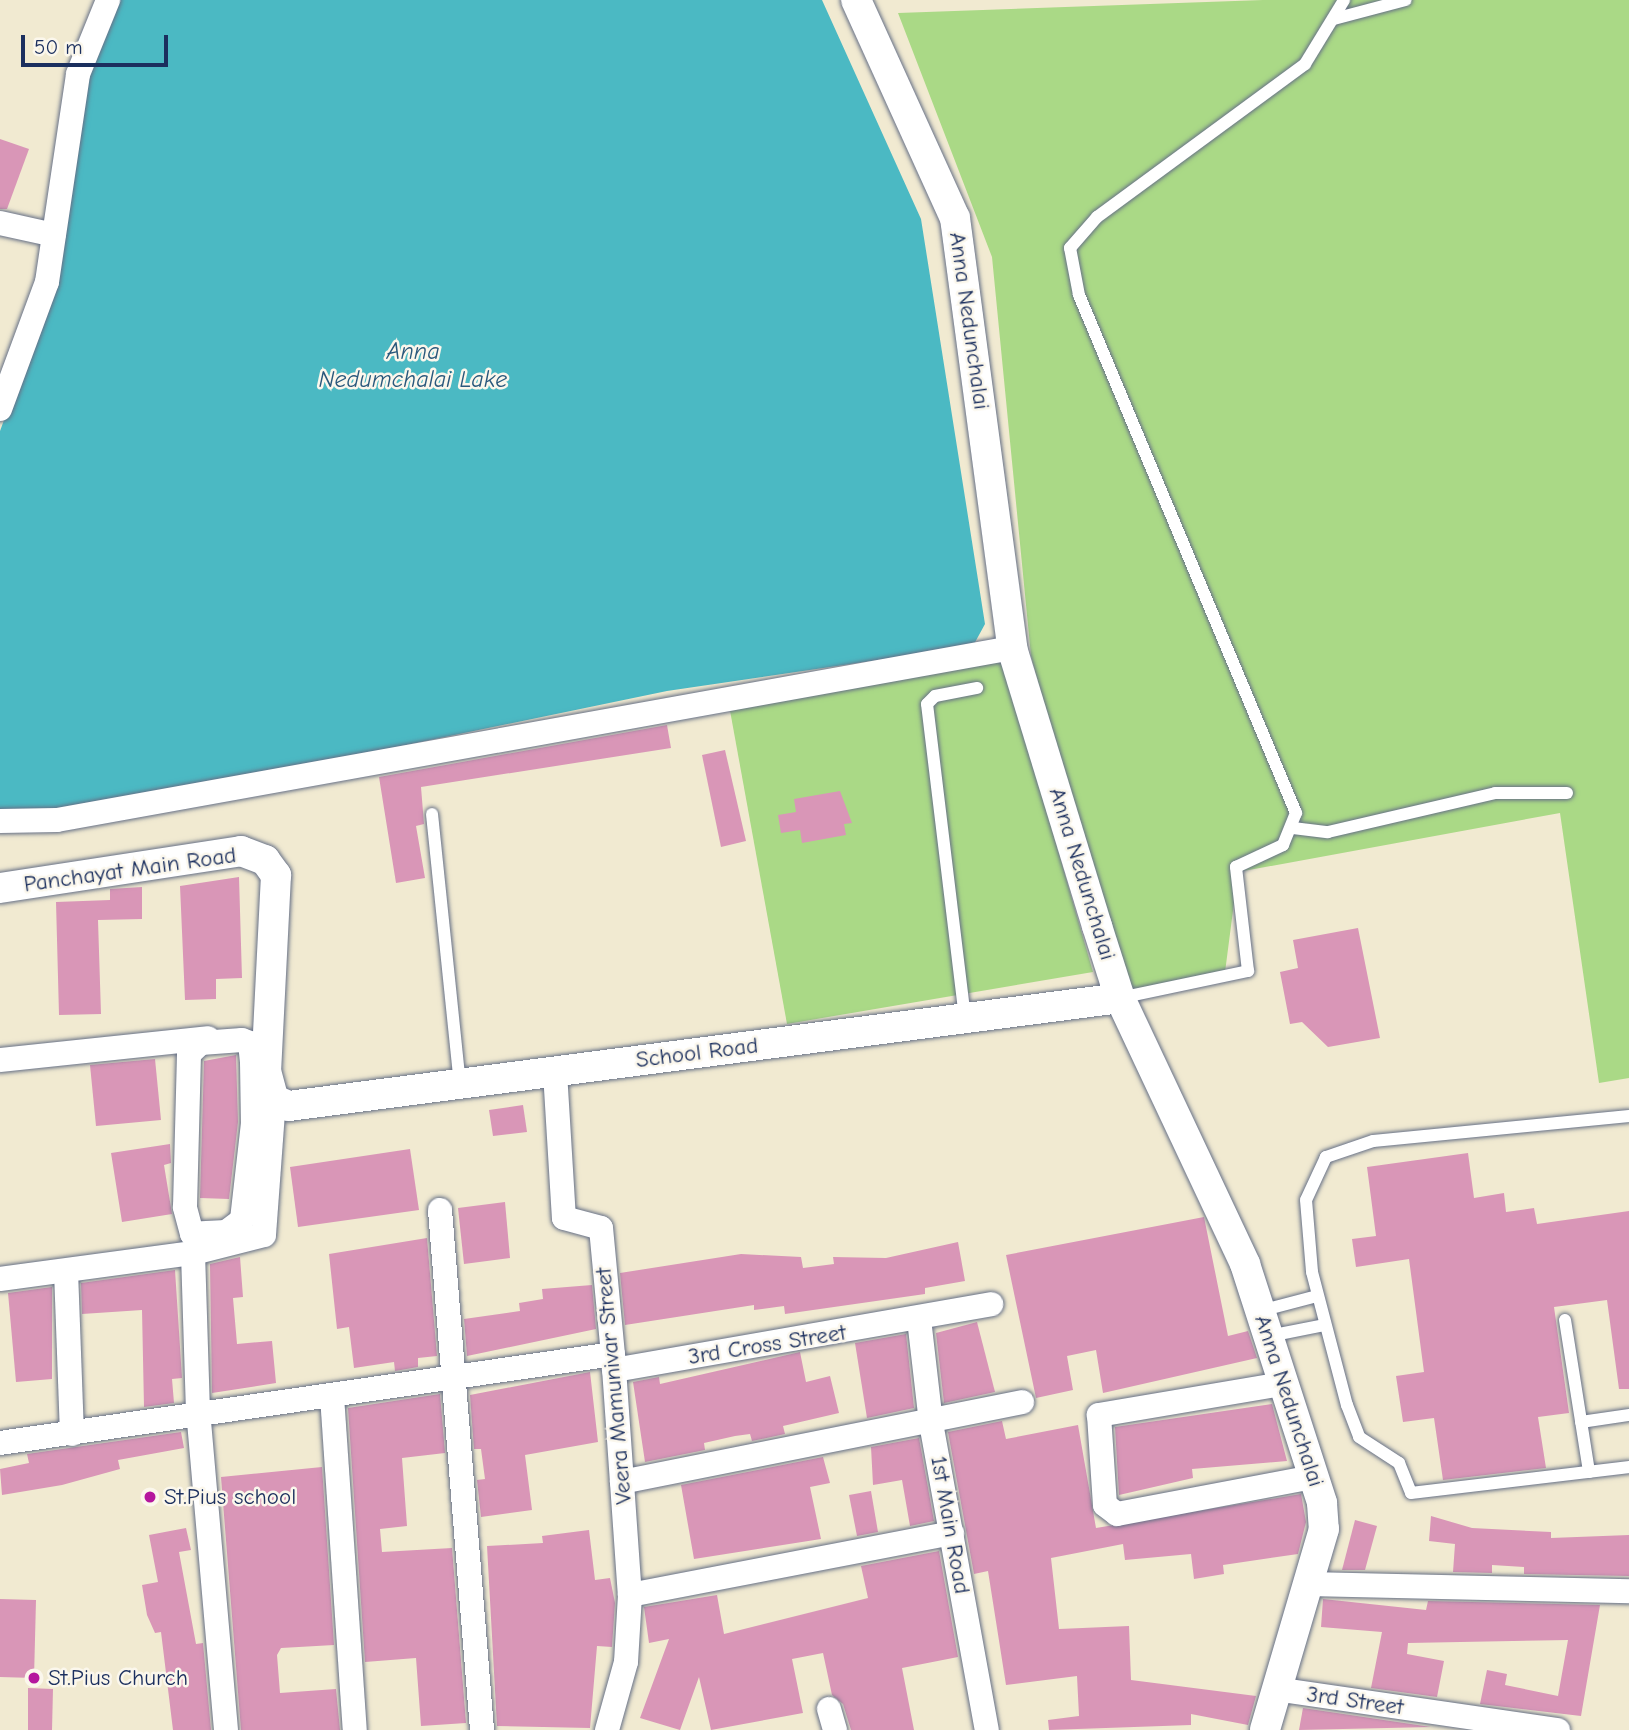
<!DOCTYPE html>
<style>
body{margin:0}
#map{position:relative;width:1629px;height:1730px;overflow:hidden;background:#f1ead1;font-family:"Comic Neue",sans-serif}
div>[style]{position:absolute}
[style*='--x']{left:calc(var(--x)*1px);top:calc(var(--y)*1px);width:calc(var(--w)*1px);rotate:calc(var(--a)*1deg)}
.green>*{inset:0;background:#aad986}
.water>*{inset:0;background:#4bb9c3}
.building>*{inset:0;background:#d996b7}
.roads{filter:drop-shadow(0 0 2px #667086) drop-shadow(0 0 2px #667086)}
.service>*{height:12px;margin:-6px;padding:0 6px;transform-origin:6px;border-radius:6px;background:#fff}
.minor>*{height:24px;margin:-12px;padding:0 12px;transform-origin:12px;border-radius:12px;background:#fff}
.tertiary>*{height:30px;margin:-15px;padding:0 15px;transform-origin:15px;border-radius:15px;background:#fff}
.dots>*{width:19px;height:19px;translate:-50% -50%;box-sizing:border-box;border:4px solid #fbf7ec;border-radius:50%}
span{translate:-50% -50%;white-space:nowrap;text-align:center;line-height:1.15;-webkit-text-stroke:5px #fbf7ec;paint-order:stroke}
.street-label{font-size:23px;color:#1b2f5e}
.poi-label{font-size:23px;color:#1b2f5e}
.left{translate:0 -50%;text-align:left}
.water-label{font-size:24px;color:#29587c;font-style:italic}
.scale{position:absolute;left:21px;top:35px;width:147px;height:32px;box-sizing:border-box;border:4px solid #1b2f5e;border-top:0;padding-left:9px;font-size:21px;line-height:24px;white-space:nowrap;color:#1b2f5e;-webkit-text-stroke:5px #fbf7ec;paint-order:stroke}
</style>
<div id="map">
<div class="green">
<i style="clip-path:polygon(1263px 0,1629px 0,1629px 1078px,1599px 1083px,1560px 813px,1238px 872px,1224px 980px,1122px 994px,1031px 656px,992px 257px,898px 13px)"></i>
<i style="clip-path:polygon(1003px 659px,1093px 972px,787px 1024px,729px 705px)"></i>
</div>
<div class="water">
<i style="clip-path:polygon(118px 0,822px 0,921px 219px,985px 624px,973px 646px,667px 691px,121px 804px,0 814px,0 431px,55px 282px,84px 85px)"></i>
</div>
<div class="building">
<i style="clip-path:polygon(0 139px,29px 149px,7px 209px,0 209px)"></i>
<i style="clip-path:polygon(667px 725px,671px 748px,421px 787px,424px 824px,416px 826px,425px 878px,396px 883px,379px 777px)"></i>
<i style="clip-path:polygon(725px 750px,746px 841px,721px 847px,702px 755px)"></i>
<i style="clip-path:polygon(840px 791px,852px 823px,844px 824px,846px 835px,802px 843px,800px 830px,781px 833px,778px 815px,796px 812px,794px 799px)"></i>
<i style="clip-path:polygon(239px 877px,242px 978px,216px 979px,216px 999px,185px 1000px,180px 886px)"></i>
<i style="clip-path:polygon(142px 887px,142px 919px,98px 920px,101px 1014px,59px 1015px,56px 902px,110px 900px,110px 889px)"></i>
<i style="clip-path:polygon(1358px 928px,1380px 1038px,1328px 1047px,1302px 1022px,1290px 1024px,1280px 972px,1298px 968px,1293px 940px)"></i>
<i style="clip-path:polygon(236px 1055px,238px 1122px,229px 1199px,200px 1198px,204px 1061px)"></i>
<i style="clip-path:polygon(155px 1059px,161px 1120px,96px 1126px,90px 1065px)"></i>
<i style="clip-path:polygon(523px 1105px,527px 1132px,493px 1136px,489px 1110px)"></i>
<i style="clip-path:polygon(170px 1144px,171px 1163px,164px 1165px,172px 1214px,122px 1222px,111px 1153px)"></i>
<i style="clip-path:polygon(410px 1149px,419px 1210px,298px 1227px,290px 1167px)"></i>
<i style="clip-path:polygon(1468px 1153px,1474px 1198px,1504px 1193px,1506px 1212px,1534px 1208px,1537px 1224px,1629px 1211px,1629px 1389px,1619px 1389px,1607px 1300px,1554px 1307px,1569px 1413px,1538px 1417px,1546px 1468px,1443px 1480px,1434px 1418px,1403px 1422px,1396px 1376px,1424px 1372px,1409px 1259px,1356px 1267px,1352px 1239px,1376px 1236px,1367px 1167px)"></i>
<i style="clip-path:polygon(505px 1202px,510px 1258px,464px 1264px,458px 1208px)"></i>
<i style="clip-path:polygon(1204px 1217px,1228px 1336px,1248px 1331px,1257px 1358px,1103px 1393px,1096px 1350px,1067px 1356px,1073px 1390px,1036px 1398px,1006px 1255px)"></i>
<i style="clip-path:polygon(427px 1238px,437px 1356px,418px 1358px,418px 1367px,395px 1371px,394px 1362px,354px 1368px,349px 1327px,337px 1329px,329px 1254px)"></i>
<i style="clip-path:polygon(958px 1242px,965px 1281px,925px 1288px,925px 1294px,785px 1314px,784px 1306px,754px 1310px,754px 1305px,625px 1325px,620px 1273px,741px 1254px,801px 1257px,803px 1268px,834px 1264px,833px 1257px,886px 1258px)"></i>
<i style="clip-path:polygon(240px 1257px,243px 1297px,233px 1298px,237px 1344px,272px 1341px,276px 1383px,212px 1393px,210px 1264px)"></i>
<i style="clip-path:polygon(175px 1270px,182px 1378px,172px 1379px,174px 1403px,144px 1407px,142px 1310px,82px 1314px,81px 1283px)"></i>
<i style="clip-path:polygon(592px 1285px,596px 1329px,467px 1356px,464px 1319px,520px 1311px,519px 1303px,543px 1299px,542px 1289px)"></i>
<i style="clip-path:polygon(52px 1287px,52px 1379px,16px 1382px,8px 1293px)"></i>
<i style="clip-path:polygon(977px 1322px,995px 1392px,944px 1403px,936px 1333px)"></i>
<i style="clip-path:polygon(906px 1334px,914px 1408px,867px 1418px,855px 1343px)"></i>
<i style="clip-path:polygon(800px 1352px,806px 1382px,830px 1376px,839px 1413px,783px 1426px,785px 1434px,752px 1441px,750px 1434px,735px 1436px,704px 1443px,705px 1450px,645px 1462px,633px 1382px,659px 1377px,660px 1384px)"></i>
<i style="clip-path:polygon(590px 1372px,598px 1442px,525px 1455px,532px 1510px,481px 1517px,477px 1480px,485px 1479px,481px 1449px,474px 1449px,470px 1395px)"></i>
<i style="clip-path:polygon(440px 1394px,445px 1453px,402px 1458px,407px 1526px,380px 1529px,382px 1552px,452px 1548px,466px 1723px,421px 1726px,416px 1658px,365px 1662px,348px 1408px)"></i>
<i style="clip-path:polygon(1272px 1404px,1287px 1461px,1192px 1469px,1193px 1478px,1119px 1495px,1115px 1427px)"></i>
<i style="clip-path:polygon(1002px 1421px,1006px 1439px,1078px 1425px,1096px 1528px,1301px 1494px,1306px 1522px,1298px 1554px,1223px 1565px,1224px 1574px,1194px 1579px,1191px 1554px,1125px 1560px,1123px 1544px,1051px 1558px,1059px 1629px,1129px 1626px,1131px 1680px,1256px 1696px,1248px 1725px,1191px 1714px,1191px 1725px,1049px 1730px,1048px 1720px,1079px 1716px,1077px 1676px,1006px 1685px,988px 1571px,974px 1574px,948px 1432px)"></i>
<i style="clip-path:polygon(181px 1432px,184px 1448px,118px 1460px,120px 1469px,62px 1485px,2px 1495px,0 1469px,29px 1463px,27px 1454px)"></i>
<i style="clip-path:polygon(919px 1438px,934px 1521px,910px 1526px,902px 1480px,873px 1485px,871px 1447px)"></i>
<i style="clip-path:polygon(823px 1457px,830px 1483px,810px 1487px,821px 1539px,694px 1559px,681px 1485px)"></i>
<i style="clip-path:polygon(322px 1467px,334px 1645px,281px 1648px,277px 1655px,280px 1693px,336px 1689px,340px 1730px,241px 1730px,221px 1477px)"></i>
<i style="clip-path:polygon(871px 1491px,878px 1532px,857px 1536px,849px 1495px)"></i>
<i style="clip-path:polygon(1431px 1516px,1472px 1528px,1551px 1532px,1551px 1538px,1629px 1535px,1629px 1576px,1524px 1574px,1524px 1567px,1492px 1565px,1492px 1573px,1453px 1572px,1455px 1544px,1429px 1541px)"></i>
<i style="clip-path:polygon(1355px 1520px,1377px 1526px,1365px 1570px,1342px 1570px)"></i>
<i style="clip-path:polygon(186px 1528px,191px 1550px,179px 1552px,196px 1644px,203px 1643px,211px 1730px,173px 1730px,161px 1632px,155px 1633px,147px 1615px,142px 1585px,158px 1582px,149px 1535px)"></i>
<i style="clip-path:polygon(589px 1530px,595px 1580px,610px 1578px,615px 1603px,612px 1647px,597px 1646px,590px 1728px,497px 1726px,487px 1546px,543px 1543px,542px 1536px)"></i>
<i style="clip-path:polygon(939px 1551px,958px 1657px,902px 1668px,914px 1730px,851px 1730px,843px 1704px,832px 1695px,823px 1653px,792px 1659px,803px 1713px,711px 1730px,699px 1677px,680px 1730px,640px 1718px,669px 1639px,649px 1643px,644px 1607px,717px 1595px,724px 1634px,868px 1598px,861px 1566px)"></i>
<i style="clip-path:polygon(0 1599px,36px 1600px,34px 1678px,0 1677px)"></i>
<i style="clip-path:polygon(1323px 1599px,1426px 1610px,1428px 1601px,1600px 1605px,1581px 1716px,1480px 1704px,1487px 1670px,1507px 1674px,1505px 1685px,1558px 1696px,1568px 1640px,1408px 1643px,1407px 1654px,1444px 1661px,1437px 1697px,1371px 1688px,1382px 1632px,1321px 1627px)"></i>
<i style="clip-path:polygon(28px 1688px,53px 1689px,52px 1730px,28px 1730px)"></i>
<i style="clip-path:polygon(1303px 1708px,1431px 1727px,1299px 1730px)"></i>
</div>
<div class="roads">
<div class="service">
<i style="--x:1334;--y:19;--w:74;--a:-14.8"></i>
<i style="--x:432;--y:814;--w:270;--a:84.1"></i>
<i style="--x:1293;--y:828;--w:35;--a:7"></i>
<i style="--x:1328;--y:832;--w:171;--a:-13.1"></i>
<i style="--x:1495;--y:793;--w:72;--a:0"></i>
<i style="--x:1120;--y:998;--w:131;--a:-11.9"></i>
<i style="--x:1248;--y:971;--w:105;--a:-96.6"></i>
<i style="--x:1236;--y:867;--w:52;--a:-25.1"></i>
<i style="--x:1283;--y:845;--w:35;--a:-68"></i>
<i style="--x:1296;--y:813;--w:562;--a:-112.73"></i>
<i style="--x:1079;--y:295;--w:48;--a:-100.8"></i>
<i style="--x:1070;--y:248;--w:41;--a:-48.9"></i>
<i style="--x:1097;--y:217;--w:258;--a:-36.3"></i>
<i style="--x:1305;--y:64;--w:75;--a:-58.6"></i>
<i style="--x:965;--y:1018;--w:316;--a:-96.9"></i>
<i style="--x:927;--y:704;--w:11;--a:-45"></i>
<i style="--x:935;--y:696;--w:43;--a:-10.8"></i>
<i style="--x:1629;--y:1116;--w:257;--a:174.4"></i>
<i style="--x:1373;--y:1141;--w:50;--a:161.2"></i>
<i style="--x:1326;--y:1157;--w:47;--a:114.9"></i>
<i style="--x:1306;--y:1200;--w:72;--a:85.2"></i>
<i style="--x:1312;--y:1272;--w:138;--a:75.3"></i>
<i style="--x:1347;--y:1405;--w:34;--a:69"></i>
<i style="--x:1359;--y:1437;--w:48;--a:33"></i>
<i style="--x:1399;--y:1463;--w:32;--a:68"></i>
<i style="--x:1411;--y:1493;--w:220;--a:-6.8"></i>
<i style="--x:1260;--y:1311;--w:59;--a:-14.7"></i>
<i style="--x:1565;--y:1320;--w:154;--a:81"></i>
<i style="--x:1269;--y:1336;--w:56;--a:-11.3"></i>
<i style="--x:1581;--y:1422;--w:49;--a:-8.3"></i>
</div>
<div class="minor">
<i style="--x:0;--y:223;--w:55;--a:12.5"></i>
<i style="--x:0;--y:409;--w:135;--a:-69.7"></i>
<i style="--x:47;--y:282;--w:210;--a:-81.5"></i>
<i style="--x:78;--y:74;--w:80;--a:-67.9"></i>
<i style="--x:0;--y:821;--w:57;--a:-1"></i>
<i style="--x:57;--y:820;--w:970;--a:-10.21"></i>
<i style="--x:242;--y:1040;--w:9;--a:21"></i>
<i style="--x:250;--y:1043;--w:19;--a:84"></i>
<i style="--x:252;--y:1062;--w:61;--a:89.1"></i>
<i style="--x:253;--y:1123;--w:98;--a:96.5"></i>
<i style="--x:242;--y:1220;--w:20;--a:143"></i>
<i style="--x:226;--y:1232;--w:34;--a:177"></i>
<i style="--x:192;--y:1234;--w:28;--a:-105"></i>
<i style="--x:185;--y:1207;--w:153;--a:-88.5"></i>
<i style="--x:189;--y:1054;--w:16;--a:-43"></i>
<i style="--x:201;--y:1043;--w:41;--a:-4.2"></i>
<i style="--x:0;--y:1060;--w:209;--a:-6"></i>
<i style="--x:555;--y:1072;--w:146;--a:86.5"></i>
<i style="--x:564;--y:1218;--w:38;--a:15"></i>
<i style="--x:601;--y:1228;--w:127;--a:84.6"></i>
<i style="--x:613;--y:1354;--w:242;--a:86"></i>
<i style="--x:630;--y:1595;--w:67;--a:93.4"></i>
<i style="--x:626;--y:1662;--w:71;--a:105.6"></i>
<i style="--x:440;--y:1210;--w:522;--a:85.38"></i>
<i style="--x:193;--y:1253;--w:157;--a:88.2"></i>
<i style="--x:198;--y:1410;--w:321;--a:85"></i>
<i style="--x:66;--y:1271;--w:163;--a:87.9"></i>
<i style="--x:0;--y:1279;--w:195;--a:-7.7"></i>
<i style="--x:193;--y:1253;--w:73;--a:-14.2"></i>
<i style="--x:264;--y:1235;--w:135;--a:-85.8"></i>
<i style="--x:919;--y:1319;--w:105;--a:83.4"></i>
<i style="--x:931;--y:1423;--w:312;--a:79.7"></i>
<i style="--x:614;--y:1370;--w:383;--a:-9.9"></i>
<i style="--x:1282;--y:1384;--w:186;--a:170.4"></i>
<i style="--x:1099;--y:1415;--w:90;--a:86.2"></i>
<i style="--x:1105;--y:1505;--w:15;--a:37"></i>
<i style="--x:1117;--y:1514;--w:198;--a:-10.7"></i>
<i style="--x:332;--y:1396;--w:335;--a:86.1"></i>
<i style="--x:0;--y:1443;--w:619;--a:-8.26"></i>
<i style="--x:622;--y:1482;--w:408;--a:-11.3"></i>
<i style="--x:1309;--y:1584;--w:320;--a:1.3"></i>
<i style="--x:630;--y:1595;--w:328;--a:-10.9"></i>
<i style="--x:1276;--y:1689;--w:285;--a:8.3"></i>
<i style="--x:829;--y:1709;--w:22;--a:74"></i>
</div>
<div class="tertiary">
<i style="--x:856;--y:0;--w:239;--a:65.6"></i>
<i style="--x:955;--y:218;--w:434;--a:82.4"></i>
<i style="--x:1012;--y:648;--w:291;--a:73"></i>
<i style="--x:1097;--y:926;--w:76;--a:72.3"></i>
<i style="--x:1120;--y:998;--w:294;--a:64.8"></i>
<i style="--x:1245;--y:1264;--w:251;--a:72.1"></i>
<i style="--x:1322;--y:1503;--w:26;--a:86"></i>
<i style="--x:1324;--y:1529;--w:209;--a:106.4"></i>
<i style="--x:0;--y:888;--w:244;--a:-8.7"></i>
<i style="--x:241;--y:851;--w:26;--a:21"></i>
<i style="--x:265;--y:860;--w:19;--a:54"></i>
<i style="--x:276;--y:875;--w:196;--a:92.9"></i>
<i style="--x:266;--y:1071;--w:30;--a:75"></i>
<i style="--x:274;--y:1100;--w:16;--a:22"></i>
<i style="--x:289;--y:1106;--w:838;--a:-7.4"></i>
</div>
</div>
<div class="dots">
<i style="left:150px;top:1497px;background:#b5179e"></i>
<i style="left:34px;top:1678px;background:#b5179e"></i>
</div>
<div class="street-label">
<span style="left:969px;top:321px;rotate:82deg">Anna Nedunchalai</span>
<span style="left:130px;top:870px;rotate:-8deg">Panchayat Main Road</span>
<span style="left:1082px;top:874px;rotate:73deg">Anna Nedunchalai</span>
<span style="left:697px;top:1053px;rotate:-7deg">School Road</span>
<span style="left:767px;top:1345px;rotate:-9deg">3rd Cross Street</span>
<span style="left:614px;top:1386px;rotate:-95deg">Veera Mamunivar Street</span>
<span style="left:1289px;top:1401px;rotate:72deg">Anna Nedunchalai</span>
<span style="left:950px;top:1525px;rotate:80deg">1st Main Road</span>
<span style="left:1355px;top:1701px;rotate:8deg">3rd Street</span>
</div>
<div class="poi-label">
<span class="left" style="left:164px;top:1497px">St.Pius school</span>
<span class="left" style="left:48px;top:1678px">St.Pius Church</span>
</div>
<div class="water-label">
<span style="left:413px;top:366px">Anna<br>Nedumchalai Lake</span>
</div>
<div class="scale">50 m</div>
</div>
